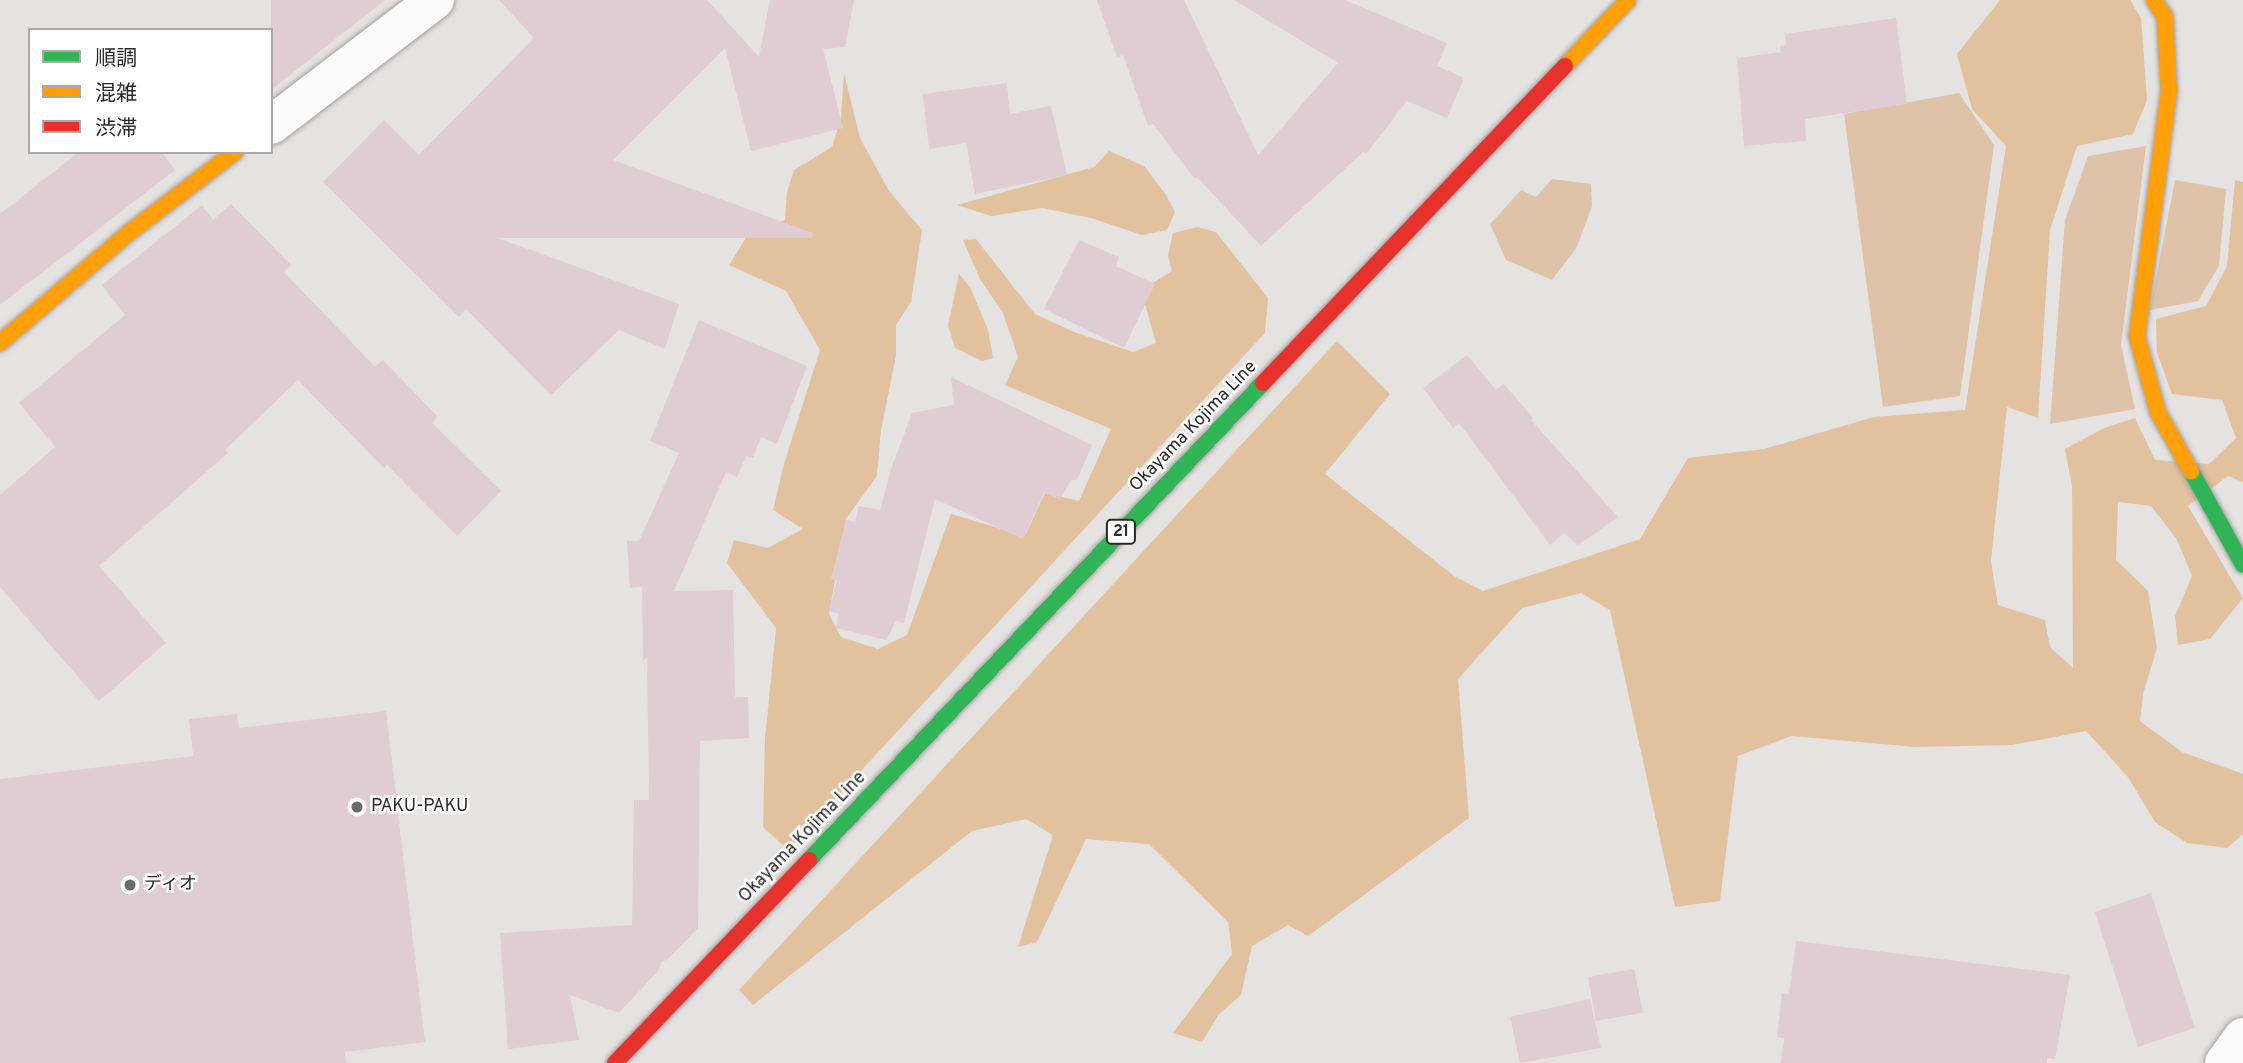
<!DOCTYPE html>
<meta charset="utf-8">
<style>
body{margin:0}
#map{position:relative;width:2243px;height:1063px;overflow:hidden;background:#e5e2e2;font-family:Overpass,"Noto Sans JP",sans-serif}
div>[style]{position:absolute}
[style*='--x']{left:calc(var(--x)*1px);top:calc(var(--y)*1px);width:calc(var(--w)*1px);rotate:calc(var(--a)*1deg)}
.green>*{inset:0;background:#dec3a9}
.forest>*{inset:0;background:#e2c19f}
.building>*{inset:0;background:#dfcdd3}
.roads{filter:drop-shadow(0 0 2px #a29f9f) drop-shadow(0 0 2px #a29f9f)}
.street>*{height:38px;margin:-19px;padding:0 19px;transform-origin:19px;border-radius:19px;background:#fbfbfb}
.fast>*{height:16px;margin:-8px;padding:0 8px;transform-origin:8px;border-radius:8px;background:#30b455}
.slow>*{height:16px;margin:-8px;padding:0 8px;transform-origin:8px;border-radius:8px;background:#ff9f0a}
.jam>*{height:16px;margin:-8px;padding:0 8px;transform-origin:8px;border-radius:8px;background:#e5322d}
.dots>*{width:19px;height:19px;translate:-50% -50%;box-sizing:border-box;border:4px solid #fff;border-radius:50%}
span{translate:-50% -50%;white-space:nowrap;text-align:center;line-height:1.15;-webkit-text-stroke:5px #fff;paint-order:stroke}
.shield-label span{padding:2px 5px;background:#fff;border:2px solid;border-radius:5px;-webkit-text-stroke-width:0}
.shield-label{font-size:16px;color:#2a2828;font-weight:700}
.street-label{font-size:18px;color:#2a2828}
.poi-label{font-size:18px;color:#2a2828}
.left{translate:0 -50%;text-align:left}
.legend{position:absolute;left:28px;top:28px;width:245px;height:126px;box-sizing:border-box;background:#fff;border:2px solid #aaa9a9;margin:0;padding:9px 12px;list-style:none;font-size:21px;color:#2a2828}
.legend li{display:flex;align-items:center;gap:14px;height:35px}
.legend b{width:35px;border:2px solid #aaa9a9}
</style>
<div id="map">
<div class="green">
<i style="clip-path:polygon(1959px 93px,1994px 145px,1960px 396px,1883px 407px,1844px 114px)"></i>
<i style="clip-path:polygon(2146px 146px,2121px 345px,2135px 409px,2050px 424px,2065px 220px,2088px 156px)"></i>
<i style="clip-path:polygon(1552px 179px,1591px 184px,1592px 206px,1577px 247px,1552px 280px,1506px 260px,1490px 224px,1521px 190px,1536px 197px)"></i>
<i style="clip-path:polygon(2175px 180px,2226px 189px,2219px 266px,2198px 301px,2150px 310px)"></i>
</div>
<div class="forest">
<i style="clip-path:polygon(2000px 0,2130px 0,2141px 18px,2147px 100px,2133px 134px,2077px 146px,2050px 230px,2038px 418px,2007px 407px,1991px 561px,1998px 605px,2045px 620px,2050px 647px,2073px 668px,2072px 486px,2065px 449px,2104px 428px,2135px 418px,2155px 460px,2209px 464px,2236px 438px,2222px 400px,2172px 394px,2157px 353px,2156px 319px,2206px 306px,2227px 266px,2235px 180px,2243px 182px,2243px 482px,2228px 476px,2188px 506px,2243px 598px,2210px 639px,2178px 645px,2175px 616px,2192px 576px,2176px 538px,2151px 506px,2118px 502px,2116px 560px,2148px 591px,2157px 648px,2143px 694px,2140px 721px,2182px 752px,2243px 774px,2243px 834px,2227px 848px,2187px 843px,2155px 822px,2128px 777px,2086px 731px,2012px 745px,1916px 747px,1791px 736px,1738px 756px,1720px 901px,1675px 907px,1610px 610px,1581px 593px,1522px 608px,1458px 679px,1469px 818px,1308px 936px,1288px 925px,1252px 946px,1241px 995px,1219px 1014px,1202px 1042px,1173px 1033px,1232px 954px,1228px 922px,1149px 844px,1086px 839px,1037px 942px,1018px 947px,1053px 835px,1026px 819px,972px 831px,753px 1005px,739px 990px,1337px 341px,1390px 394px,1325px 474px,1454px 576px,1483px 591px,1640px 539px,1688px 458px,1764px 449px,1874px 417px,1965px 410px,2006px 146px,1972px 109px,1957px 54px)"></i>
<i style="clip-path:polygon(844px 73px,860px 138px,889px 191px,922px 230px,911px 302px,896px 325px,896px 356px,881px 430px,877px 476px,846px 519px,829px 614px,841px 637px,878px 649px,907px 635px,951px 514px,1025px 536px,1045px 493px,1079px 501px,1111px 429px,1005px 385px,1018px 357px,1003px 313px,980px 279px,963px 240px,976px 239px,1035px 314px,1074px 332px,1133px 352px,1156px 343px,1145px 304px,1151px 284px,1172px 271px,1168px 256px,1173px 233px,1197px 227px,1216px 232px,1268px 298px,1265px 333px,788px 850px,763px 827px,765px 739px,776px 628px,727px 563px,734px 540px,768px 548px,803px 529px,773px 510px,784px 464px,820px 350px,786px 291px,729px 265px,749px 233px,785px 220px,787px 192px,794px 170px,832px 147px,841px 118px)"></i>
<i style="clip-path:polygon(1109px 151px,1144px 166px,1166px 195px,1175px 212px,1167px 230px,1142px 235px,1091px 218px,1042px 208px,991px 216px,957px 205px,1094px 167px)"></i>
<i style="clip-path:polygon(959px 274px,970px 287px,988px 330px,993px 358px,982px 361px,955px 348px,948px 325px)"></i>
</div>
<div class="building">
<i style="clip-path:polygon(271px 0,385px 0,271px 90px)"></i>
<i style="clip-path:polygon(499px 0,707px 0,759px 57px,770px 0,854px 0,845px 47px,823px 49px,843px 128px,751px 151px,725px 48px,613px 160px,813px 233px,812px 238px,498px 238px,679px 304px,665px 349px,619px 330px,551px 395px,466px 309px,459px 317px,323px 182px,384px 120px,419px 155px,534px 38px)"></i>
<i style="clip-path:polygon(1097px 0,1184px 0,1258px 155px,1338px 63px,1234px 0,1345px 0,1447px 43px,1437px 66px,1464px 78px,1447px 118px,1407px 101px,1366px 154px,1363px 152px,1261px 246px,1197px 177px,1195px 179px,1153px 124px,1148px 126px,1123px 55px,1117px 57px)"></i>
<i style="clip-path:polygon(1896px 18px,1907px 104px,1805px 119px,1806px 141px,1744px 146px,1737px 58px,1781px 52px,1780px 46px,1786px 45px,1785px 34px)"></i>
<i style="clip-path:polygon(1007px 83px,1010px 114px,1051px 106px,1067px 175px,975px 194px,966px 143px,929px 149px,923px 94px)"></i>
<i style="clip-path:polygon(79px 152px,162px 152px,175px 170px,0 305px,0 214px)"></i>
<i style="clip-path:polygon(231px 204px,291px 265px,284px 272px,375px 367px,383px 360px,438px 417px,432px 423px,501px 491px,457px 536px,387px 465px,384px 468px,298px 380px,225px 450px,228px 453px,99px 566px,166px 643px,99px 701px,0 587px,0 495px,55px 447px,19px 403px,125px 315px,102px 285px,202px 205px,213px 220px)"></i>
<i style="clip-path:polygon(1079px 240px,1119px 257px,1116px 266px,1155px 284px,1124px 348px,1044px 309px)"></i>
<i style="clip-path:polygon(699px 320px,807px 366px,777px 444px,761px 437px,753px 458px,746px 456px,737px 477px,726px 472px,674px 591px,733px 590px,735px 697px,748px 697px,749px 738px,700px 741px,698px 928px,667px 960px,662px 961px,658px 971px,619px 1013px,570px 995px,579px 1040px,508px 1049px,500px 933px,632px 925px,634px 800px,649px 800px,647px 657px,643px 661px,642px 587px,630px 588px,627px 541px,639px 541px,679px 453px,650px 441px)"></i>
<i style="clip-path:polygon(1467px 355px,1496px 390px,1504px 384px,1533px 418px,1531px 420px,1618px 517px,1578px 545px,1564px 533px,1550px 545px,1459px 423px,1453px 428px,1423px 388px)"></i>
<i style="clip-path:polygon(951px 377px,1092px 445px,1077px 480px,1071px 480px,1060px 499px,1044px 493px,1023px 539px,935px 499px,904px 623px,896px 621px,886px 640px,836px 628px,839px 613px,829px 611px,837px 580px,831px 579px,846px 520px,855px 522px,859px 506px,880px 510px,891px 469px,912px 413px,954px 405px)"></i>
<i style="clip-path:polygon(386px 711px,425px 1042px,345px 1052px,346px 1063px,0 1063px,0 779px,193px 756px,189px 719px,237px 714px,239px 728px)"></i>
<i style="clip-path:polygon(2151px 893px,2195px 1028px,2138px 1047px,2095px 912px)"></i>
<i style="clip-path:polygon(1796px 941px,2070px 975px,2055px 1059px,2047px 1058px,2047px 1063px,1781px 1063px,1784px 1038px,1777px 1037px,1782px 993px,1789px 994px)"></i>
<i style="clip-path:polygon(1634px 969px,1643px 1013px,1596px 1021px,1588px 977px)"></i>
<i style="clip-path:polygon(1590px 999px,1601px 1048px,1520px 1063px,1510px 1017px)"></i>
</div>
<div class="roads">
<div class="street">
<i style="--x:271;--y:125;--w:206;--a:-37.3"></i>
<i style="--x:2224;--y:1063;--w:32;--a:-54"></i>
</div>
<div class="fast">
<i style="--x:2191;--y:471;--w:107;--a:61"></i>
<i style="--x:809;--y:860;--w:659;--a:-46.42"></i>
</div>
<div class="slow">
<i style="--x:2154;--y:0;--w:20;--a:57"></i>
<i style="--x:2165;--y:17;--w:74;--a:86.9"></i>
<i style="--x:2169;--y:91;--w:247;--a:97.4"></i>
<i style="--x:2137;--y:336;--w:79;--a:74.6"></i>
<i style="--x:2158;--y:412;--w:68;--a:60.8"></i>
<i style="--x:1565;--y:66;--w:91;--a:-46.3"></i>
<i style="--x:0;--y:343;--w:171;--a:-40.5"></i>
<i style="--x:130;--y:232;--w:132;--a:-37.3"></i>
</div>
<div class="jam">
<i style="--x:1263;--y:383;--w:438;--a:-46.4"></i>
<i style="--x:615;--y:1063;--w:281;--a:-46.3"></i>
</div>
</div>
<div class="dots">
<i style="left:357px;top:807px;background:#6b6969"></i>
<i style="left:130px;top:885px;background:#6b6969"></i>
</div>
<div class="shield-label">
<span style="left:1121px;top:532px">21</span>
</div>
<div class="street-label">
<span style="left:1194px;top:427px;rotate:-46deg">Okayama Kojima Line</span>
<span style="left:803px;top:838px;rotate:-46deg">Okayama Kojima Line</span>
</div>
<div class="poi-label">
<span class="left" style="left:371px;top:807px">PAKU-PAKU</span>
<span class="left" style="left:144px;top:885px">ディオ</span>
</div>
<ul class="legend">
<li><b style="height:9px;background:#30b455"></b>順調</li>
<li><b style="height:9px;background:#ff9f0a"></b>混雑</li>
<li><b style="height:9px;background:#e5322d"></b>渋滞</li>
</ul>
</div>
